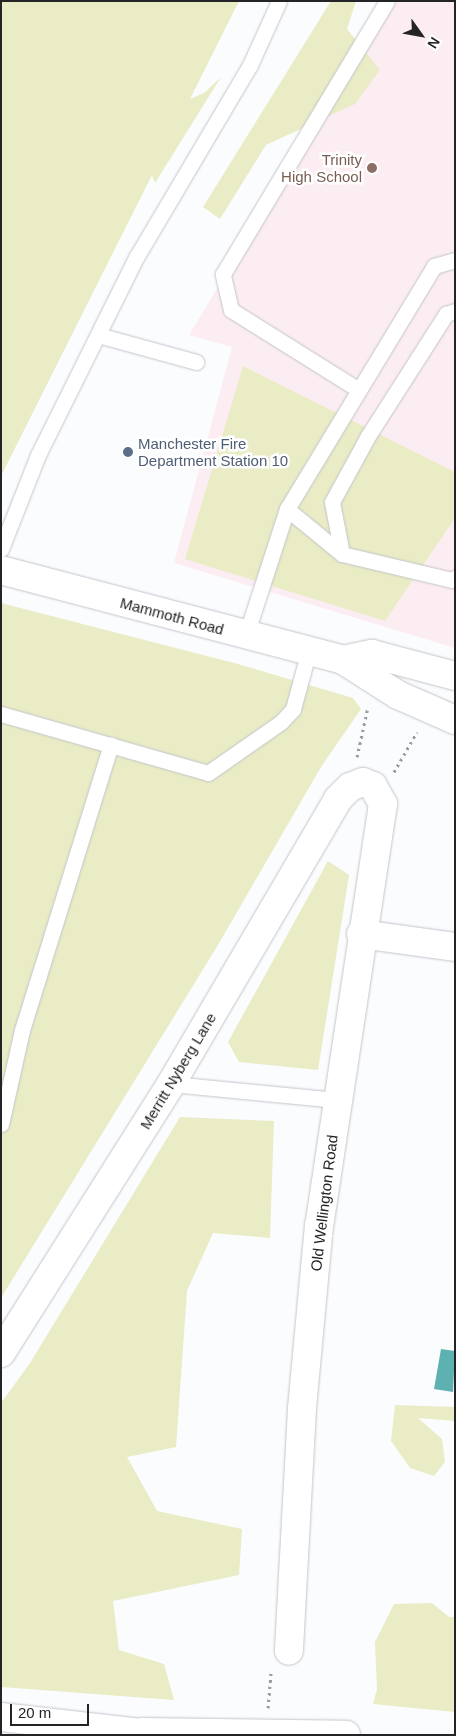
<!DOCTYPE html>
<style>
body{margin:0}
#map{position:relative;width:456px;height:1736px;overflow:hidden;background:#fbfcfe;font-family:Arial,sans-serif}
div>[style]{position:absolute}
[style*='--x']{left:calc(var(--x)*1px);top:calc(var(--y)*1px);width:calc(var(--w)*1px);rotate:calc(var(--a)*1deg)}
.education>*{inset:0;background:#fcedf3}
.green>*{inset:0;background:#e9ecc5}
.water>*{inset:0;background:#5db1b1}
.path>*{height:3px;margin-top:-1.5px;transform-origin:0;background:repeating-linear-gradient(90deg,#9a9b9d 0 2.5px,transparent 0 6.5px)}
.roads{filter:drop-shadow(0 0 1px #c3c5cb) drop-shadow(0 0 1px #c3c5cb)}
.lane>*{height:15px;margin:-7.5px;padding:0 7.5px;transform-origin:7.5px;border-radius:7.5px;background:#fff}
.street>*{height:28px;margin:-14px;padding:0 14px;transform-origin:14px;border-radius:14px;background:#fff}
.secondary>*{height:28px;margin:-14px;padding:0 14px;transform-origin:14px;border-radius:14px;background:#fff}
.dots>*{width:14px;height:14px;translate:-50% -50%;box-sizing:border-box;border:2px solid #fff;border-radius:50%}
span{translate:-50% -50%;white-space:nowrap;text-align:center;line-height:1.15;-webkit-text-stroke:5px #fff;paint-order:stroke}
.education-label{font-size:15px;color:#785e54}
.right{translate:-100% -50%;text-align:right}
.service-label{font-size:15px;color:#4e5e75}
.left{translate:0 -50%;text-align:left}
.street-label{font-size:15px;color:#242427}
.frame{position:absolute;inset:0;border:2px solid #242427;pointer-events:none}
.north{position:absolute;left:396px;top:10px;width:50px;height:50px;-webkit-text-stroke:4px #fff;paint-order:stroke;rotate:122deg;font-size:14px;font-weight:700;line-height:20px;text-align:center;color:#242427}
.north::after{content:'';display:block;margin:auto;width:18px;height:22px;background:#242427;clip-path:polygon(50% 0,100% 100%,50% 72%,0 100%)}
.scale{position:absolute;left:10px;top:1704px;width:79px;height:22px;box-sizing:border-box;border:2px solid #242427;border-top:0;padding-left:6px;font-size:15px;line-height:18px;white-space:nowrap;color:#242427;-webkit-text-stroke:4px #fff;paint-order:stroke}
</style>
<div id="map">
<div class="education">
<i style="clip-path:polygon(391px 1px,455px 1px,455px 648px,174px 563px,232px 347px,189px 335px)"></i>
</div>
<div class="green">
<i style="clip-path:polygon(1px 1px,239px 1px,190px 99px,204px 93px,221px 77px,155px 183px,152px 175px,1px 476px)"></i>
<i style="clip-path:polygon(331px 1px,356px 1px,347px 29px,380px 70px,355px 104px,266px 145px,220px 219px,203px 207px)"></i>
<i style="clip-path:polygon(243px 366px,455px 472px,455px 518px,385px 621px,185px 559px)"></i>
<i style="clip-path:polygon(1px 603px,238px 664px,353px 698px,361px 709px,321px 767px,218px 945px,1px 1298px)"></i>
<i style="clip-path:polygon(328px 861px,349px 875px,318px 1070px,239px 1062px,228px 1042px)"></i>
<i style="clip-path:polygon(180px 1117px,274px 1121px,270px 1238px,213px 1233px,187px 1291px,176px 1447px,127px 1457px,157px 1511px,242px 1529px,239px 1575px,113px 1601px,119px 1650px,164px 1664px,174px 1700px,1px 1687px,1px 1403px,30px 1363px)"></i>
<i style="clip-path:polygon(395px 1405px,455px 1407px,455px 1421px,418px 1418px,442px 1439px,445px 1462px,434px 1476px,410px 1468px,391px 1441px)"></i>
<i style="clip-path:polygon(432px 1603px,449px 1617px,455px 1617px,455px 1712px,373px 1704px,377px 1689px,375px 1642px,394px 1604px)"></i>
</div>
<div class="water">
<i style="clip-path:polygon(441px 1349px,455px 1351px,453px 1392px,434px 1389px)"></i>
</div>
<div class="path">
<i style="--x:357;--y:757;--w:51;--a:-77.6"></i>
<i style="--x:394;--y:772;--w:46;--a:-60.1"></i>
<i style="--x:268;--y:1708;--w:36;--a:-85"></i>
</div>
<div class="roads">
<div class="lane">
<i style="--x:98;--y:335;--w:102;--a:15.4"></i>
<i style="--x:359;--y:390;--w:151;--a:-148"></i>
<i style="--x:231;--y:310;--w:37;--a:-103"></i>
<i style="--x:223;--y:274;--w:318;--a:-59"></i>
<i style="--x:287;--y:509;--w:71;--a:39.3"></i>
<i style="--x:342;--y:554;--w:113;--a:13.3"></i>
<i style="--x:452;--y:580;--w:4;--a:-34"></i>
<i style="--x:1;--y:549;--w:101;--a:-68.5"></i>
<i style="--x:38;--y:455;--w:222;--a:-63.6"></i>
<i style="--x:137;--y:256;--w:222;--a:-59.4"></i>
<i style="--x:250;--y:65;--w:70;--a:-65.6"></i>
<i style="--x:342;--y:554;--w:53;--a:-100.9"></i>
<i style="--x:332;--y:502;--w:75;--a:-61.4"></i>
<i style="--x:368;--y:436;--w:145;--a:-57.4"></i>
<i style="--x:446;--y:314;--w:9;--a:-18"></i>
<i style="--x:246;--y:635;--w:133;--a:-72"></i>
<i style="--x:287;--y:509;--w:284;--a:-58.8"></i>
<i style="--x:434;--y:266;--w:22;--a:-16"></i>
<i style="--x:1;--y:714;--w:215;--a:15.9"></i>
<i style="--x:208;--y:773;--w:89;--a:-34.9"></i>
<i style="--x:281;--y:722;--w:18;--a:-47"></i>
<i style="--x:293;--y:709;--w:61;--a:-74.8"></i>
<i style="--x:171;--y:1084;--w:167;--a:5.5"></i>
<i style="--x:1;--y:1124;--w:96;--a:-77.4"></i>
<i style="--x:22;--y:1030;--w:299;--a:-72.7"></i>
</div>
<div class="street">
<i style="--x:361;--y:934;--w:95;--a:7.9"></i>
<i style="--x:1;--y:1353;--w:318;--a:-57.7"></i>
<i style="--x:171;--y:1084;--w:330;--a:-59.6"></i>
<i style="--x:338;--y:799;--w:17;--a:-45"></i>
<i style="--x:350;--y:787;--w:14;--a:-21"></i>
<i style="--x:363;--y:782;--w:11;--a:22"></i>
<i style="--x:373;--y:786;--w:21;--a:61"></i>
<i style="--x:383;--y:804;--w:426;--a:98.6"></i>
<i style="--x:319;--y:1225;--w:185;--a:95.3"></i>
<i style="--x:302;--y:1409;--w:242;--a:93.1"></i>
</div>
<div class="secondary">
<i style="--x:1;--y:570;--w:354;--a:14.7"></i>
<i style="--x:343;--y:660;--w:65;--a:32.5"></i>
<i style="--x:398;--y:695;--w:62;--a:23.7"></i>
<i style="--x:343;--y:660;--w:30;--a:-12"></i>
<i style="--x:372;--y:654;--w:86;--a:14.8"></i>
<i style="--x:1;--y:1717;--w:158;--a:6.5"></i>
<i style="--x:142;--y:1732;--w:204;--a:0.8"></i>
</div>
</div>
<div class="dots">
<i style="left:372px;top:168px;background:#8d6e63"></i>
<i style="left:128px;top:452px;background:#5c6f8a"></i>
</div>
<div class="education-label">
<span class="right" style="left:362px;top:168px">Trinity<br>High School</span>
</div>
<div class="service-label">
<span class="left" style="left:138px;top:452px">Manchester Fire<br>Department Station 10</span>
</div>
<div class="street-label">
<span style="left:172px;top:616px;rotate:15deg">Mammoth Road</span>
<span style="left:178px;top:1071px;rotate:-59deg">Merritt Nyberg Lane</span>
<span style="left:324px;top:1203px;rotate:-83deg">Old Wellington Road</span>
</div>
<div class="frame"></div>
<div class="north">N</div>
<div class="scale">20 m</div>
</div>
